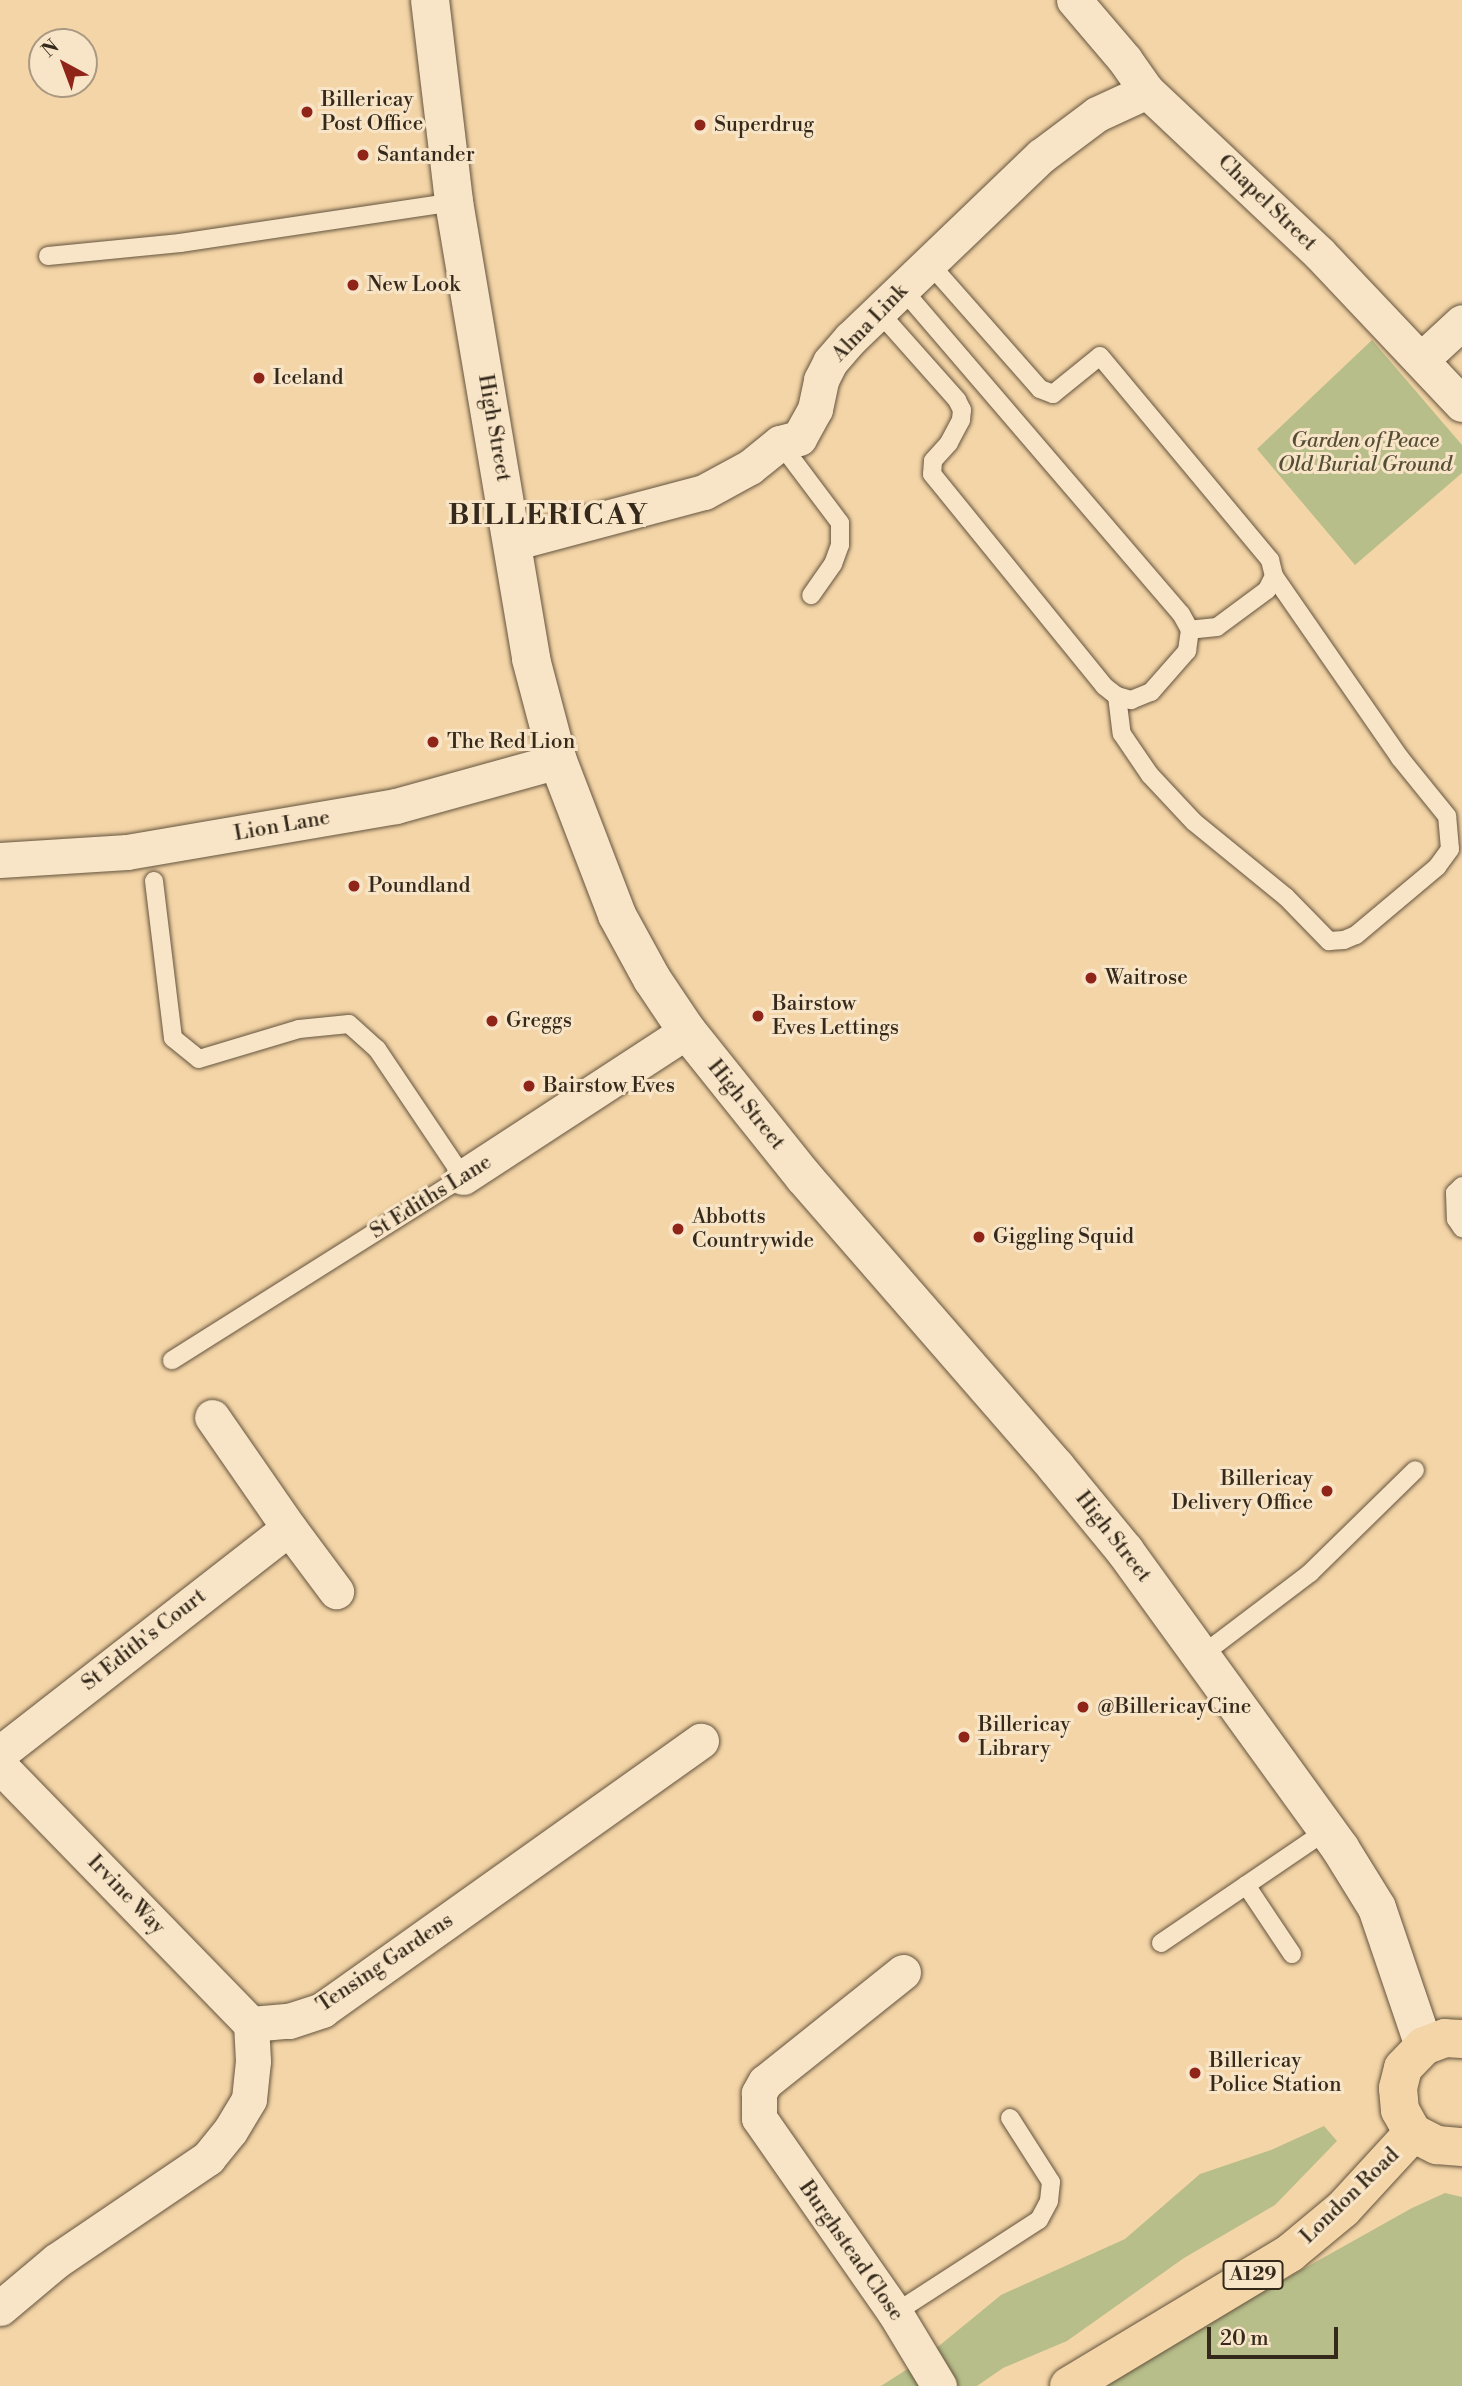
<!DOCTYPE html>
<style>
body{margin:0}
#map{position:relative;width:1462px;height:2386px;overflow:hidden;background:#f4d5a7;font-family:"Libre Bodoni",serif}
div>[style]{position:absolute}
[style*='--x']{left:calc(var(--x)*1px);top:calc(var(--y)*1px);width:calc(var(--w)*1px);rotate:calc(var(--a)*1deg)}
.green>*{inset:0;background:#b7be8a}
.roads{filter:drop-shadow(0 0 2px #64543e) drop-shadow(0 0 2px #64543e)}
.service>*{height:18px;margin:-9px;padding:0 9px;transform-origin:9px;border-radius:9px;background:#f8e4c6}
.minor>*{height:35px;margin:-17.5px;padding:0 17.5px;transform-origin:17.5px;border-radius:17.5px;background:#f8e4c6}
.secondary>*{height:38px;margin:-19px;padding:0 19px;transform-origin:19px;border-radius:19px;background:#f8e4c6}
.primary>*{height:38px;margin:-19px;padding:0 19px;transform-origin:19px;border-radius:19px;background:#f4d5a7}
.dots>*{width:19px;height:19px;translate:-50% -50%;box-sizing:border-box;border:4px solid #f8e4c6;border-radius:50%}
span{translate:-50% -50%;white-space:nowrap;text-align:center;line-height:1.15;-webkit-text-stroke:6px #f8e4c6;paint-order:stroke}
.shield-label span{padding:2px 5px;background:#f8e4c6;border:2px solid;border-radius:5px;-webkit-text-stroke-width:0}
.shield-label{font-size:19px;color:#34291b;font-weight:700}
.poi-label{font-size:21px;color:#34291b}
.left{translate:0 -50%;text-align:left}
.right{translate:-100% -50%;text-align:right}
.street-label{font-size:21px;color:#34291b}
.park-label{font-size:21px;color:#554e37;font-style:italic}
.district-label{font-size:28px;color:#34291b;font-weight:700;letter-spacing:2px}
.north{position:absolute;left:28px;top:28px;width:70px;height:70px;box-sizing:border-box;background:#f8e4c6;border:2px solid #aa9982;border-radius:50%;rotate:319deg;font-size:19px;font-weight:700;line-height:28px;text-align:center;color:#34291b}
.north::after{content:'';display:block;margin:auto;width:24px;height:32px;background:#8f2418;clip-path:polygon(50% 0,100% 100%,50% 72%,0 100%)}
.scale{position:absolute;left:1207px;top:2327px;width:131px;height:32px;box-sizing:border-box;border:4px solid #34291b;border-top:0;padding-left:9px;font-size:21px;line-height:24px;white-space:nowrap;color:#34291b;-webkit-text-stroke:5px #f8e4c6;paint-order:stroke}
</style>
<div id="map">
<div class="green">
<i style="clip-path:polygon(1372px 340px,1462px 445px,1462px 473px,1355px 565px,1257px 449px)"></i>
<i style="clip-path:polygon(1324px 2126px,1337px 2141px,1275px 2205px,1184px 2258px,1067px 2341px,1003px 2368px,977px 2386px,881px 2386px,923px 2359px,1001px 2295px,1125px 2239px,1200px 2174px,1271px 2150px)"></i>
<i style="clip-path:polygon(1445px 2193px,1462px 2197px,1462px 2386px,1094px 2386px,1412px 2208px)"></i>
</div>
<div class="roads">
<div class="service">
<i style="--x:48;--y:256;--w:133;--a:-5.6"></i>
<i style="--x:180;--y:243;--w:277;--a:-8.5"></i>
<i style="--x:929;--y:263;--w:168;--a:48.6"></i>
<i style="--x:1040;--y:389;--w:14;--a:21"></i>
<i style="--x:1053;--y:394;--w:60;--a:-39"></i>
<i style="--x:1100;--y:356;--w:266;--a:50.2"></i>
<i style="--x:1270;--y:560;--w:16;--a:76"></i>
<i style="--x:1274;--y:576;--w:16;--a:117"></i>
<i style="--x:1267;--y:590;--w:62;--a:143.5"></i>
<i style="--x:1217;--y:627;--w:27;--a:174"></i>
<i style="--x:879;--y:312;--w:118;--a:48.4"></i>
<i style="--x:957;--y:400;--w:11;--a:63"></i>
<i style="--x:962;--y:410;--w:10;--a:96"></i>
<i style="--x:961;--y:420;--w:26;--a:118"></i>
<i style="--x:949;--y:443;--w:24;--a:132"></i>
<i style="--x:933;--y:461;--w:13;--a:94"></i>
<i style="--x:932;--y:474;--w:273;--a:50.9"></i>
<i style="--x:1104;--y:686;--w:16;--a:38"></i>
<i style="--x:1117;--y:696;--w:15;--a:16"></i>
<i style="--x:1131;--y:700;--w:22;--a:-22"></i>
<i style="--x:1151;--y:692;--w:55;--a:-48.7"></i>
<i style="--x:1187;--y:651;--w:21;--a:-82"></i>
<i style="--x:1190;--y:630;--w:18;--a:-119"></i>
<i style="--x:1181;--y:614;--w:428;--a:-130.6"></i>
<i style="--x:780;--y:443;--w:100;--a:53.1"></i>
<i style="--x:840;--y:523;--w:22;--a:90"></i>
<i style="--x:840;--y:545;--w:20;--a:110"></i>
<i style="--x:833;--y:564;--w:38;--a:125"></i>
<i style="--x:1117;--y:696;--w:38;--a:83"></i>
<i style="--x:1122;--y:734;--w:50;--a:55.7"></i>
<i style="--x:1150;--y:775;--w:64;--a:46.9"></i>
<i style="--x:1194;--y:822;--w:119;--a:39.2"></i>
<i style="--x:1286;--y:897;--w:62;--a:45.7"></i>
<i style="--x:1329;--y:941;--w:15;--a:-4"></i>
<i style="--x:1344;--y:940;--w:13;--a:-23"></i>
<i style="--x:1356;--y:935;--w:106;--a:-40"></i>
<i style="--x:1437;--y:867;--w:22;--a:-54"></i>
<i style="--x:1450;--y:849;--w:33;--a:-95"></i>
<i style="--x:1447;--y:816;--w:75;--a:-129"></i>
<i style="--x:1400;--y:758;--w:221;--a:-124.7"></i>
<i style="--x:154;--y:881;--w:158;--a:83.1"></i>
<i style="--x:173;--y:1038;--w:33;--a:39"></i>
<i style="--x:199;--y:1059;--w:104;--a:-16.7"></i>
<i style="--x:299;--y:1029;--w:50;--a:-5.7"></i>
<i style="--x:349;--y:1024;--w:38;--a:42"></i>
<i style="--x:377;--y:1049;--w:154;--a:56.1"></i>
<i style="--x:463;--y:1177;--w:344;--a:147.8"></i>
<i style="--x:1462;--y:1186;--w:10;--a:135"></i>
<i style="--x:1455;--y:1193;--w:26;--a:88"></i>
<i style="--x:1456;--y:1219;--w:11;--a:56"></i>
<i style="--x:1202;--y:1655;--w:136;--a:-37.2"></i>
<i style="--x:1310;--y:1573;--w:147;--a:-44.4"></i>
<i style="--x:1246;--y:1885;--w:83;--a:56.3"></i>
<i style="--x:1161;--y:1943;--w:201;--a:-34.2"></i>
<i style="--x:895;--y:2313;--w:171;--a:-32.9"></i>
<i style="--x:1039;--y:2220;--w:21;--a:-62"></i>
<i style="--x:1049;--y:2201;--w:19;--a:-84"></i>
<i style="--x:1051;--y:2182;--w:76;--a:-122.6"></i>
</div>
<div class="minor">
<i style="--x:1074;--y:0;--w:79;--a:49.6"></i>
<i style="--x:1125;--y:60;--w:38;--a:55"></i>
<i style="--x:1147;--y:91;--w:236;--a:43.3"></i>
<i style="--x:1319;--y:253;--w:208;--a:46.6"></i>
<i style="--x:1422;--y:359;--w:54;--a:-42.8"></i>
<i style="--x:512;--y:543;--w:199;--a:-14.9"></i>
<i style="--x:704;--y:492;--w:52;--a:-28.5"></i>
<i style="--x:750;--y:467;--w:38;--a:-39"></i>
<i style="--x:780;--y:443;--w:20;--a:-15"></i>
<i style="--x:799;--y:438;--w:33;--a:-61"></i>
<i style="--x:815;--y:409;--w:30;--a:-78"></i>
<i style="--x:821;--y:380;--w:20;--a:-63"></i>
<i style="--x:830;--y:362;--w:32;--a:-49"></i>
<i style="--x:851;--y:338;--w:263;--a:-43.8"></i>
<i style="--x:1041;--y:156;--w:70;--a:-36.9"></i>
<i style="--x:1097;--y:114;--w:55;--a:-24.7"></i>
<i style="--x:0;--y:860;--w:127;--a:-3.6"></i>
<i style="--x:127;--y:852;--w:273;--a:-9.7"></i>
<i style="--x:396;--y:806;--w:168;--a:-15.5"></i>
<i style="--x:463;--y:1177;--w:267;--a:-33.1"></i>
<i style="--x:289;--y:1528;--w:79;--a:53.3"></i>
<i style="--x:0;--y:1753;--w:366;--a:-37.9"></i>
<i style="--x:289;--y:1528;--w:135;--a:-124.7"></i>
<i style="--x:0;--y:1766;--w:360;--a:45.8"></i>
<i style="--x:903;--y:1972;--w:176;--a:141.4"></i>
<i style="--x:765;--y:2082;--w:13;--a:119"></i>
<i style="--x:759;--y:2093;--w:25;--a:90"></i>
<i style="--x:759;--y:2118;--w:238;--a:55.1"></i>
<i style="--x:895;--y:2313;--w:85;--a:58.9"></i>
<i style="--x:0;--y:2308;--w:73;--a:-40"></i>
<i style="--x:56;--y:2261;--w:184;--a:-34.1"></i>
<i style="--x:208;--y:2158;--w:35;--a:-51"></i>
<i style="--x:230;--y:2131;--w:37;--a:-59"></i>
<i style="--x:249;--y:2099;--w:38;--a:-84"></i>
<i style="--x:253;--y:2061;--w:37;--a:-93"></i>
<i style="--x:251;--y:2024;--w:38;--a:-5"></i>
<i style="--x:289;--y:2021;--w:35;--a:-18"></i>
<i style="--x:322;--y:2010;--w:465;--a:-35.4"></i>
</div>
<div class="secondary">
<i style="--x:430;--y:0;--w:203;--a:83.2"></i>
<i style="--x:454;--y:202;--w:463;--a:80.4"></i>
<i style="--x:531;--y:659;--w:106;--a:75.2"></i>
<i style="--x:558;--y:761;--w:165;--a:69"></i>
<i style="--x:617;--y:915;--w:73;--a:61.3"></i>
<i style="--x:652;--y:979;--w:63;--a:56.1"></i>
<i style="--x:687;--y:1031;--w:187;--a:51.3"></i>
<i style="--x:804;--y:1177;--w:384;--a:49"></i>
<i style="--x:1056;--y:1467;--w:109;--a:50.6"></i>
<i style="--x:1125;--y:1551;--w:367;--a:54.1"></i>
<i style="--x:1340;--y:1848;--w:70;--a:58.3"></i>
<i style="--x:1377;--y:1908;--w:146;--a:71.2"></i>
</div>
<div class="primary">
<i style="--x:1462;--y:2039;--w:17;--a:-177"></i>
<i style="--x:1445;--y:2038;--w:22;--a:159"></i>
<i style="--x:1424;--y:2046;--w:30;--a:134"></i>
<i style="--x:1403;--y:2068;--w:21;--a:104"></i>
<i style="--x:1398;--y:2088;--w:22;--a:85"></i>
<i style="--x:1400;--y:2110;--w:26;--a:61"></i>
<i style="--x:1413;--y:2133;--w:27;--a:27"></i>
<i style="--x:1437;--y:2145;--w:25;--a:5"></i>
<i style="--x:1069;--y:2386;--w:258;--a:-31"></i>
<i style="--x:1290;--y:2253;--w:69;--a:-39.7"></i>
<i style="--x:1343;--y:2209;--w:103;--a:-47.4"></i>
</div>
</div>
<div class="dots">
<i style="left:307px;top:112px;background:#8f2418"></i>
<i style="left:700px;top:125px;background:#8f2418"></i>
<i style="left:363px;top:155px;background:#8f2418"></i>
<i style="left:353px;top:285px;background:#8f2418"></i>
<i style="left:259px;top:378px;background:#8f2418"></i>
<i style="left:433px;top:742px;background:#8f2418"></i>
<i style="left:354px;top:886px;background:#8f2418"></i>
<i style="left:1091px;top:978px;background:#8f2418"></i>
<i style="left:758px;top:1016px;background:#8f2418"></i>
<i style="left:492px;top:1021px;background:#8f2418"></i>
<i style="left:529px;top:1086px;background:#8f2418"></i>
<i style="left:678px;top:1229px;background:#8f2418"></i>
<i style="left:979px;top:1237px;background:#8f2418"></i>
<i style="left:1327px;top:1491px;background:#8f2418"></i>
<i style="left:1083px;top:1707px;background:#8f2418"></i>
<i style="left:964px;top:1737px;background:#8f2418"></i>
<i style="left:1195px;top:2073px;background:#8f2418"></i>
</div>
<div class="shield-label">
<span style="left:1253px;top:2275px">A129</span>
</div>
<div class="poi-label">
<span class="left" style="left:321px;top:112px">Billericay<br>Post Office</span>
<span class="left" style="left:714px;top:125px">Superdrug</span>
<span class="left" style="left:377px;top:155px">Santander</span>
<span class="left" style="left:367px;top:285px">New Look</span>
<span class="left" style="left:273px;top:378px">Iceland</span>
<span class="left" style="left:447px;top:742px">The Red Lion</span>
<span class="left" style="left:368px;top:886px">Poundland</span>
<span class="left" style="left:1105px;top:978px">Waitrose</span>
<span class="left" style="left:772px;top:1016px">Bairstow<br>Eves Lettings</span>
<span class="left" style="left:506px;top:1021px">Greggs</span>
<span class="left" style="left:543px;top:1086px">Bairstow Eves</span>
<span class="left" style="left:692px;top:1229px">Abbotts<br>Countrywide</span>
<span class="left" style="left:993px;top:1237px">Giggling Squid</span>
<span class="right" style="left:1313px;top:1491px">Billericay<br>Delivery Office</span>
<span class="left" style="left:1097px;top:1707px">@BillericayCine</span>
<span class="left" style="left:978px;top:1737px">Billericay<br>Library</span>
<span class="left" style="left:1209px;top:2073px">Billericay<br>Police Station</span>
</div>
<div class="street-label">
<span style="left:1267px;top:203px;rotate:44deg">Chapel Street</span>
<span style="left:870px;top:323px;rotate:-46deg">Alma Link</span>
<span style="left:494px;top:428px;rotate:80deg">High Street</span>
<span style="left:282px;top:826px;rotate:-10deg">Lion Lane</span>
<span style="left:746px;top:1105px;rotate:51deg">High Street</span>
<span style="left:431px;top:1197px;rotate:-32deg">St Ediths Lane</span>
<span style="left:1113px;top:1537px;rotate:52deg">High Street</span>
<span style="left:144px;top:1640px;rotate:-38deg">St Edith's Court</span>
<span style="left:126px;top:1895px;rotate:46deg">Irvine Way</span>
<span style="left:385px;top:1963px;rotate:-34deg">Tensing Gardens</span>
<span style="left:1350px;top:2196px;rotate:-44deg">London Road</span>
<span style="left:851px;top:2251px;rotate:55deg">Burghstead Close</span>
</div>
<div class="park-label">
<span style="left:1365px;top:453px">Garden of Peace<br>Old Burial Ground</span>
</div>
<div class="district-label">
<span style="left:549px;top:516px">BILLERICAY</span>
</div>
<div class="north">N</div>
<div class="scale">20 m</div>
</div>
